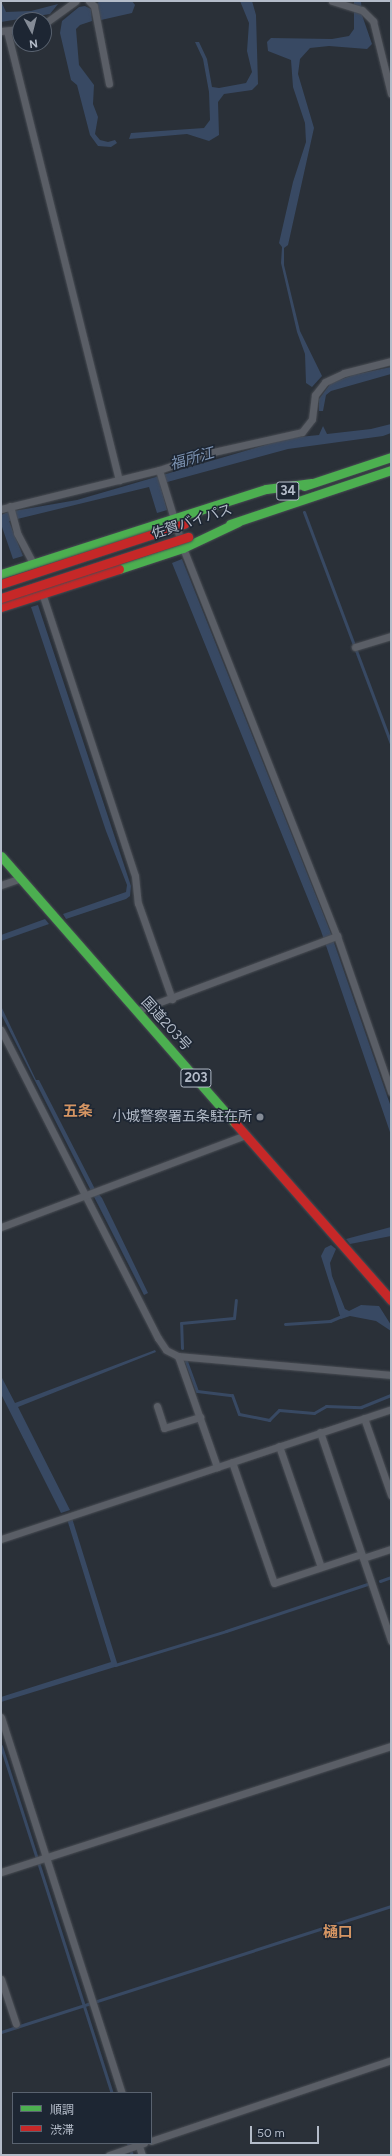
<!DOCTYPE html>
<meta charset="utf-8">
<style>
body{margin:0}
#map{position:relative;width:392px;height:2156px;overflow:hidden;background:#2a3038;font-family:Figtree,"Noto Sans JP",sans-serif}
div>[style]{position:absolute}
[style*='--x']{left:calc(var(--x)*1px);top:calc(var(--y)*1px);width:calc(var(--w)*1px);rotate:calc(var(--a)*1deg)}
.water>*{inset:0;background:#384963}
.stream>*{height:3px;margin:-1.5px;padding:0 1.5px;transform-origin:1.5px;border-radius:1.5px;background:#384963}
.roads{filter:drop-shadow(0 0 1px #484c53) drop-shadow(0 0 1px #484c53)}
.street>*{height:7px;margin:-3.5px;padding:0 3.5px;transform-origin:3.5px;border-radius:3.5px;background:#5a5e66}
.fast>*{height:9px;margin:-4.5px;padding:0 4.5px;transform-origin:4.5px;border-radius:4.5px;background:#4caf50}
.jam>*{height:9px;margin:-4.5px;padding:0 4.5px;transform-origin:4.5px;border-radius:4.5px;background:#c62828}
.bridges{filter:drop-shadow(0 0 1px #474c53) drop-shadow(0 0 1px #474c53)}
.jam-bridge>*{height:9px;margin:-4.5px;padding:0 4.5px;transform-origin:4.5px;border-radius:4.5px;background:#c62828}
.dots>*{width:11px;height:11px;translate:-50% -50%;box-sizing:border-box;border:2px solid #1d2633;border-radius:50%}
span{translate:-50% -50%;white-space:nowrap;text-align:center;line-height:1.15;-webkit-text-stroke:3px #1d2633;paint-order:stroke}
.shield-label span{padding:1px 3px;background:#1d2633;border:1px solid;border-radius:3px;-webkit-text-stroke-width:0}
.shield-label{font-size:13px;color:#b4bcc9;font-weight:700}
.street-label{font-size:14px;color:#b4bcc9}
.poi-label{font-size:14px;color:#b4bcc9}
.right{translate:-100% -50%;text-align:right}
.water-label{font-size:15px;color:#7c92b1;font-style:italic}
.neighbourhood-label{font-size:15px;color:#d59563;font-weight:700}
.frame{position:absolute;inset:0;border:2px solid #b4bcc9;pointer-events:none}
.legend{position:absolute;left:12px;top:2092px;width:140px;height:52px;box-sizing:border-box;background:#1d2633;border:1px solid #59626f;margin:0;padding:5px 7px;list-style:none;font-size:12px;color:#b4bcc9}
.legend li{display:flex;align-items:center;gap:8px;height:20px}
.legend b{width:20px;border:1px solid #59626f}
.north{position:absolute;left:12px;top:12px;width:40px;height:40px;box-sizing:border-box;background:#1d2633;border:1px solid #59626f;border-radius:50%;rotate:173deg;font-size:11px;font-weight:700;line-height:16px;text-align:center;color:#b4bcc9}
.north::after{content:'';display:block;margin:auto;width:14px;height:18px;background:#848b96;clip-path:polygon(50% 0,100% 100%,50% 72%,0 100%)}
.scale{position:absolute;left:250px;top:2126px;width:69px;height:18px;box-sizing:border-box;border:2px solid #b4bcc9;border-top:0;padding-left:5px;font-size:12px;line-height:14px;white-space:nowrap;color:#b4bcc9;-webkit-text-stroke:3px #1d2633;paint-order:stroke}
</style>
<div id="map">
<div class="water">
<i style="clip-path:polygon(1px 1px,6px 12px,31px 11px,58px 4px,50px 14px,1px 22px)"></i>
<i style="clip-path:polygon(100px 1px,132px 1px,135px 5px,132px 13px,101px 20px,96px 4px)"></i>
<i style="clip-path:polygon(240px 1px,252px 1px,256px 15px,258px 84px,252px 90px,224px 94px,218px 102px,219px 135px,209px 141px,187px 134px,129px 139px,131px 133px,204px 128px,210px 120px,209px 92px,203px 59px,195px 42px,199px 42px,207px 59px,212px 87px,219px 88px,246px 83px,252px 72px,247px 51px,249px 23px)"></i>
<i style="clip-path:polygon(354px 1px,361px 1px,362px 15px,372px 44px,367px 49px,329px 46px,310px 48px,300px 59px,298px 74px,314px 128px,288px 245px,284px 248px,284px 265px,300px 331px,322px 376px,312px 387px,306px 383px,305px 354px,297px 332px,281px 263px,282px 247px,279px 243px,293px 182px,306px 142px,305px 123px,293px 87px,291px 60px,268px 51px,267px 42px,271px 38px,332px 39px,349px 36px,354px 29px)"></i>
<i style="clip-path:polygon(85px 6px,91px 9px,92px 21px,80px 25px,76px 29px,79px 65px,94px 85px,93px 104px,98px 117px,95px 134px,100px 140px,108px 142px,115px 140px,117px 143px,111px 147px,98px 146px,90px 135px,77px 85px,71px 80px,60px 33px,62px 21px,79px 7px)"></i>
<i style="clip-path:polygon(391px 367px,391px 374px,331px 391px,326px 395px,323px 411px,319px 411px,319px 399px,331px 383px,353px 375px)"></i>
<i style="clip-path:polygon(391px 424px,391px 433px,383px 436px,288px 449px,160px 484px,167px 510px,157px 513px,149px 487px,9px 521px,23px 556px,13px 559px,1px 524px,1px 515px,8px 512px,77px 500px,289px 438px,319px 435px,323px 426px,327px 434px,371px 429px)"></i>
<i style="clip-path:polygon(182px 559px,330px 931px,391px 1107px,391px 1135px,321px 931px,172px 563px)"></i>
<i style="clip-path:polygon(38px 605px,131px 886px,130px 896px,126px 899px,66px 919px,63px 914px,126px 892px,127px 885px,106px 831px,31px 607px)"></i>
<i style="clip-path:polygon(45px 919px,49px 924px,1px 941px,1px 935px)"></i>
<i style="clip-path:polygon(1px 1006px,36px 1080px,39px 1080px,96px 1191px,102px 1198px,148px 1293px,144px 1295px,1px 1014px)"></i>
<i style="clip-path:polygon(391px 1227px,391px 1236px,350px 1244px,346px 1239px)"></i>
<i style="clip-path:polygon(331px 1245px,336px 1249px,330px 1263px,332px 1276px,345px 1309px,349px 1311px,361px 1305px,379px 1306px,391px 1325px,391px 1331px,376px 1321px,350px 1316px,341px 1319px,321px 1256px,325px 1248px)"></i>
<i style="clip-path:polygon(155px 1350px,156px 1352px,18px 1407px,70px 1510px,61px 1513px,1px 1394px,1px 1376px,15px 1403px)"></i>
<i style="clip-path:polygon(72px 1518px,118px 1666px,1px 1702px,1px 1697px,111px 1662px,67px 1519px)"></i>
</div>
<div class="stream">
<i style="--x:304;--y:512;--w:248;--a:69.4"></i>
<i style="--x:285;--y:1324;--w:45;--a:-3.8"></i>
<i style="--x:330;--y:1321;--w:15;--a:-23"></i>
<i style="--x:182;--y:1348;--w:25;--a:-92"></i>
<i style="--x:181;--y:1323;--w:53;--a:-5.4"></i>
<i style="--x:234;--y:1318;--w:18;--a:-84"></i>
<i style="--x:186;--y:1361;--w:32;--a:70"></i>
<i style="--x:197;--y:1391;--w:35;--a:7"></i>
<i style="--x:232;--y:1395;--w:20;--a:70"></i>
<i style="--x:239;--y:1414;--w:31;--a:11"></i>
<i style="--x:269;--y:1420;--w:14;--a:-45"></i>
<i style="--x:279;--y:1410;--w:35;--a:5"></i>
<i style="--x:314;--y:1413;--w:14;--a:-30"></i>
<i style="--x:326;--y:1406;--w:35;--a:2"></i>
<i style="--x:361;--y:1407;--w:32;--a:-22"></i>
<i style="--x:380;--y:1581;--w:12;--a:-20"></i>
<i style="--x:115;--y:1665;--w:116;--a:-17"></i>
<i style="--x:226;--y:1631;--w:149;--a:-18.4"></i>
<i style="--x:1;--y:1746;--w:364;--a:72.3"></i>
<i style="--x:1;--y:2032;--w:410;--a:-17.9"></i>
<i style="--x:128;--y:2143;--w:13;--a:72"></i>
</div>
<div class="roads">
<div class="street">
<i style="--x:89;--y:1;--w:7;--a:45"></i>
<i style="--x:94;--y:6;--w:79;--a:79.1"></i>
<i style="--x:332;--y:1;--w:31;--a:17"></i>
<i style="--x:362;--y:10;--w:16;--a:45"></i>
<i style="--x:373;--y:21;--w:75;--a:76.1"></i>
<i style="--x:44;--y:24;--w:39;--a:-36"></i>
<i style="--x:1;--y:31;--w:19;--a:-6"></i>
<i style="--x:7;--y:31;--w:463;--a:76"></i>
<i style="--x:159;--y:470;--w:82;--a:72.9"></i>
<i style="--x:183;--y:548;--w:417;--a:68.4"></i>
<i style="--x:337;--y:936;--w:165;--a:70.9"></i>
<i style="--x:10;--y:506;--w:28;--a:75"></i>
<i style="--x:17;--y:533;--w:34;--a:62"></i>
<i style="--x:1;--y:509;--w:163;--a:-13.9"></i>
<i style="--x:159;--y:470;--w:53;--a:-18.8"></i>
<i style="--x:209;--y:453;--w:95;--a:-12.7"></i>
<i style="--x:302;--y:432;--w:16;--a:-52"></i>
<i style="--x:312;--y:419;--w:24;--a:-83"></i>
<i style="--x:315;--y:395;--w:16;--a:-52"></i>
<i style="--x:325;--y:382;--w:21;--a:-25"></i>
<i style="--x:344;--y:373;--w:49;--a:-14.3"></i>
<i style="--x:42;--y:593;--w:298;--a:71.8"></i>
<i style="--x:135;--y:876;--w:27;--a:84"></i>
<i style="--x:138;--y:903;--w:102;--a:70.5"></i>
<i style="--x:355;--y:647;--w:38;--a:-17"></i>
<i style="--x:1;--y:885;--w:21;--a:-19"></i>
<i style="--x:136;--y:1011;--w:215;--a:-20.5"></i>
<i style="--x:1;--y:1030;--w:346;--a:63"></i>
<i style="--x:158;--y:1338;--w:14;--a:56"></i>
<i style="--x:166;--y:1350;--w:13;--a:27"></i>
<i style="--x:178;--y:1356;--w:214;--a:5.1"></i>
<i style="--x:1;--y:1227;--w:262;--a:-20.6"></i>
<i style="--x:178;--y:1356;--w:118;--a:70.6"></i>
<i style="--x:157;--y:1406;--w:23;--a:72"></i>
<i style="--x:164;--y:1428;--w:38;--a:-17"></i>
<i style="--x:364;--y:1418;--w:82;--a:70.7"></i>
<i style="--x:320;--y:1432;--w:221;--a:71.2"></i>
<i style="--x:279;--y:1446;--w:128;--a:70.9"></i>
<i style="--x:232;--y:1462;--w:128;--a:70.9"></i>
<i style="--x:274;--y:1583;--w:92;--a:-18.4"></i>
<i style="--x:1;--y:1539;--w:411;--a:-18.4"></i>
<i style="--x:363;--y:1558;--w:29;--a:-18"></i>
<i style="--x:1;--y:1717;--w:395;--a:72.2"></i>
<i style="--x:1;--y:1872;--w:410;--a:-17.9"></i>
<i style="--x:1;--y:1979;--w:47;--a:71.6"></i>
<i style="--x:151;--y:2141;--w:253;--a:-18.6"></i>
<i style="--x:138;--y:2143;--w:13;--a:72"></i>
<i style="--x:109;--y:2155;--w:37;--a:-19"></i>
</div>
<div class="fast">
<i style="--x:304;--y:486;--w:92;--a:-18.4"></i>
<i style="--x:230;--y:524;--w:170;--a:-18.5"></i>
<i style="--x:119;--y:569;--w:67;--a:-18.2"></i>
<i style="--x:183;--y:548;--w:61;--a:-25.3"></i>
<i style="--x:1;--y:574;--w:278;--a:-17.8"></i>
<i style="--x:266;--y:489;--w:46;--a:-7.4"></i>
<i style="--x:1;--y:856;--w:355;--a:48.8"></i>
</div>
<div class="jam">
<i style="--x:1;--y:607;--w:124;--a:-17.9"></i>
<i style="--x:235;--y:1123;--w:236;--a:48.6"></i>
</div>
</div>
<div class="bridges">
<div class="jam-bridge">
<i style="--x:1;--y:584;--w:193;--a:-18.2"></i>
<i style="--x:1;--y:598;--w:197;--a:-18.1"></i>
</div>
</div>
<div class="dots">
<i style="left:260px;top:1117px;background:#848b96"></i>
</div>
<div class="shield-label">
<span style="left:288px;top:491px">34</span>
<span style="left:196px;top:1078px">203</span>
</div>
<div class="street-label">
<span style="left:192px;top:522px;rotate:-18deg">佐賀バイパス</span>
<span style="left:166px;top:1024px;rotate:48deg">国道203号</span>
</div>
<div class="poi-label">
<span class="right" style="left:252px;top:1117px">小城警察署五条駐在所</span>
</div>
<div class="water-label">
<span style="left:192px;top:459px;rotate:-16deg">福所江</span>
</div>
<div class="neighbourhood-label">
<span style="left:78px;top:1112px">五条</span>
<span style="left:338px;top:1933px">樋口</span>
</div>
<div class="frame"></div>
<ul class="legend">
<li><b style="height:5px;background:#4caf50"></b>順調</li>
<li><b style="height:5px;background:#c62828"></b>渋滞</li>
</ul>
<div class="north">N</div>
<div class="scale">50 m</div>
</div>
